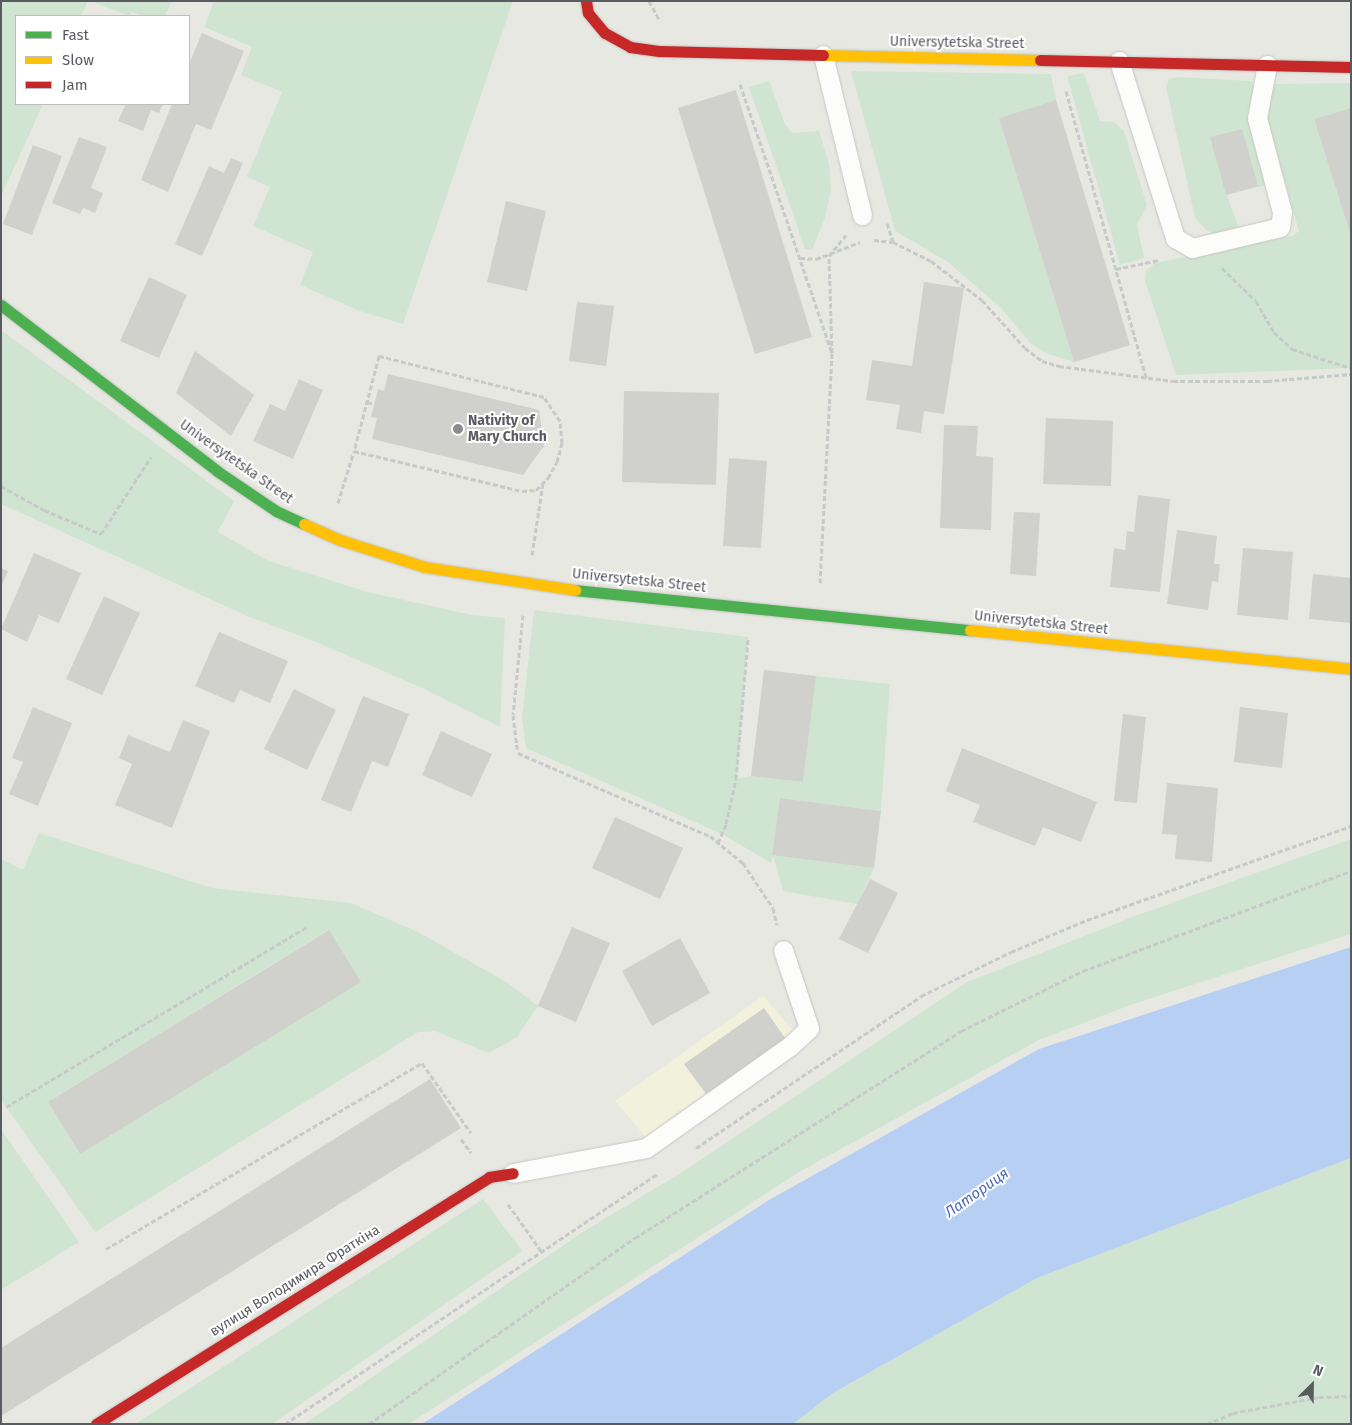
<!DOCTYPE html>
<meta charset="utf-8">
<style>
body{margin:0}
#map{position:relative;width:1352px;height:1425px;overflow:hidden;background:#e8e8e3;font-family:"Fira Sans",sans-serif}
div>[style]{position:absolute}
[style*='--x']{left:calc(var(--x)*1px);top:calc(var(--y)*1px);width:calc(var(--w)*1px);rotate:calc(var(--a)*1deg)}
.commercial>*{inset:0;background:#f2f1db}
.green>*{inset:0;background:#d0e5d1}
.water>*{inset:0;background:#b6cff2}
.building>*{inset:0;background:#d0d0cc}
.path>*{height:3px;margin-top:-1.5px;transform-origin:0;background:repeating-linear-gradient(90deg,#c6cac9 0 5px,transparent 0 7.5px)}
.roads{filter:drop-shadow(0 0 1px #c5c5c3) drop-shadow(0 0 1px #c5c5c3)}
.lane>*{height:19px;margin:-9.5px;padding:0 9.5px;transform-origin:9.5px;border-radius:9.5px;background:#fcfcfb}
.fast>*{height:11px;margin:-5.5px;padding:0 5.5px;transform-origin:5.5px;border-radius:5.5px;background:#4caf50}
.slow>*{height:11px;margin:-5.5px;padding:0 5.5px;transform-origin:5.5px;border-radius:5.5px;background:#ffc107}
.jam>*{height:11px;margin:-5.5px;padding:0 5.5px;transform-origin:5.5px;border-radius:5.5px;background:#c62828}
.dots>*{width:14px;height:14px;translate:-50% -50%;box-sizing:border-box;border:2px solid #fff;border-radius:50%}
span{translate:-50% -50%;white-space:nowrap;text-align:center;line-height:1.15;-webkit-text-stroke:4px #fff;paint-order:stroke}
.street-label{font-size:14px;color:#595b60}
.poi-label{font-size:14px;color:#595b60;font-weight:700}
.left{translate:0 -50%;text-align:left}
.water-label{font-size:15px;color:#476bba;font-style:italic}
.frame{position:absolute;inset:0;border:2px solid #595b60;pointer-events:none}
.legend{position:absolute;left:15px;top:15px;width:175px;height:90px;box-sizing:border-box;background:#fff;border:1px solid #bdbdbf;margin:0;padding:6px 9px;list-style:none;font-size:15px;color:#595b60}
.legend li{display:flex;align-items:center;gap:10px;height:25px}
.legend b{width:25px;border:1px solid #bdbdbf}
.north{position:absolute;left:1287px;top:1360px;width:50px;height:50px;-webkit-text-stroke:4px #fff;paint-order:stroke;rotate:23deg;font-size:14px;font-weight:700;line-height:20px;text-align:center;color:#595b60}
.north::after{content:'';display:block;margin:auto;width:18px;height:22px;background:#595b60;clip-path:polygon(50% 0,100% 100%,50% 72%,0 100%)}
</style>
<div id="map">
<div class="commercial">
<i style="clip-path:polygon(763px 996px,794px 1031px,646px 1137px,615px 1101px)"></i>
</div>
<div class="green">
<i style="clip-path:polygon(1px 1px,88px 1px,81px 16px,16px 16px,16px 104px,43px 104px,1px 197px)"></i>
<i style="clip-path:polygon(91px 1px,172px 1px,165px 16px,143px 16px,132px 12px,129px 16px)"></i>
<i style="clip-path:polygon(214px 1px,513px 1px,403px 324px,360px 311px,300px 285px,313px 252px,253px 226px,270px 187px,247px 177px,282px 92px,241px 75px,252px 47px,204px 27px)"></i>
<i style="clip-path:polygon(851px 71px,1051px 74px,1056px 100px,999px 118px,1074px 362px,1048px 354px,1030px 343px,1002px 309px,948px 262px,895px 231px)"></i>
<i style="clip-path:polygon(1084px 73px,1100px 121px,1114px 122px,1124px 131px,1147px 205px,1137px 225px,1144px 258px,1120px 265px,1067px 76px)"></i>
<i style="clip-path:polygon(1177px 77px,1251px 81px,1256px 91px,1254px 106px,1247px 116px,1266px 185px,1227px 195px,1238px 226px,1230px 231px,1215px 234px,1206px 230px,1195px 218px,1166px 87px,1169px 79px)"></i>
<i style="clip-path:polygon(769px 81px,785px 124px,792px 133px,819px 131px,829px 164px,831px 189px,825px 218px,812px 250px,805px 249px,749px 87px)"></i>
<i style="clip-path:polygon(1351px 83px,1351px 108px,1314px 119px,1351px 235px,1351px 368px,1176px 375px,1145px 281px,1146px 271px,1155px 263px,1292px 236px,1299px 231px,1268px 123px,1266px 98px,1271px 84px)"></i>
<i style="clip-path:polygon(1px 330px,234px 501px,218px 532px,269px 561px,368px 592px,472px 615px,505px 618px,500px 727px,422px 688px,314px 641px,245px 615px,1px 504px)"></i>
<i style="clip-path:polygon(534px 610px,748px 637px,737px 779px,751px 776px,803px 782px,816px 676px,890px 684px,881px 811px,780px 798px,772px 854px,874px 868px,857px 904px,783px 891px,773px 856px,771px 863px,722px 834px,526px 748px,522px 718px)"></i>
<i style="clip-path:polygon(evenodd,39px 833px,212px 888px,351px 903px,420px 933px,508px 983px,538px 1006px,517px 1037px,489px 1053px,435px 1031px,418px 1032px,95px 1232px,1px 1100px,1px 859px,23px 870px,39px 833px,328px 930px,329px 930px,80px 1154px,48px 1102px,328px 930px)"></i>
<i style="clip-path:polygon(1351px 839px,1351px 934px,1133px 1004px,1039px 1040px,801px 1171px,409px 1424px,304px 1424px,581px 1233px,684px 1171px,965px 983px,1135px 916px)"></i>
<i style="clip-path:polygon(1px 1129px,79px 1242px,1px 1290px)"></i>
<i style="clip-path:polygon(1351px 1158px,1351px 1424px,793px 1424px,833px 1393px,1037px 1278px)"></i>
<i style="clip-path:polygon(483px 1199px,522px 1251px,272px 1424px,135px 1424px)"></i>
</div>
<div class="water">
<i style="clip-path:polygon(1351px 947px,1351px 1158px,1037px 1278px,833px 1393px,793px 1424px,422px 1424px,769px 1200px,1039px 1049px)"></i>
</div>
<div class="building">
<i style="clip-path:polygon(202px 33px,244px 51px,211px 130px,196px 124px,168px 192px,141px 180px,172px 104px,189px 104px,189px 64px)"></i>
<i style="clip-path:polygon(736px 90px,812px 337px,755px 354px,678px 108px)"></i>
<i style="clip-path:polygon(1056px 100px,1130px 345px,1074px 362px,999px 118px)"></i>
<i style="clip-path:polygon(126px 104px,163px 104px,159px 113px,151px 110px,143px 131px,118px 121px)"></i>
<i style="clip-path:polygon(1351px 108px,1351px 233px,1350px 233px,1314px 119px)"></i>
<i style="clip-path:polygon(1242px 129px,1258px 186px,1226px 195px,1210px 137px)"></i>
<i style="clip-path:polygon(79px 137px,107px 147px,91px 188px,103px 193px,95px 213px,83px 208px,80px 214px,52px 203px)"></i>
<i style="clip-path:polygon(33px 145px,62px 156px,32px 235px,3px 224px)"></i>
<i style="clip-path:polygon(231px 158px,243px 163px,202px 256px,175px 244px,209px 166px,224px 173px)"></i>
<i style="clip-path:polygon(506px 201px,546px 211px,527px 291px,487px 282px)"></i>
<i style="clip-path:polygon(149px 277px,187px 295px,159px 358px,120px 341px)"></i>
<i style="clip-path:polygon(924px 282px,964px 288px,944px 414px,924px 411px,921px 433px,896px 429px,900px 405px,866px 400px,872px 360px,912px 366px)"></i>
<i style="clip-path:polygon(577px 302px,614px 306px,606px 366px,569px 361px)"></i>
<i style="clip-path:polygon(195px 351px,254px 395px,231px 436px,176px 393px)"></i>
<i style="clip-path:polygon(388px 374px,539px 410px,544px 446px,523px 475px,372px 439px,377px 418px,371px 417px,378px 389px,384px 391px)"></i>
<i style="clip-path:polygon(299px 379px,323px 390px,293px 459px,253px 441px,270px 404px,285px 411px)"></i>
<i style="clip-path:polygon(624px 391px,719px 393px,716px 485px,622px 482px)"></i>
<i style="clip-path:polygon(1046px 418px,1113px 421px,1111px 486px,1043px 484px)"></i>
<i style="clip-path:polygon(944px 425px,978px 426px,976px 456px,993px 457px,991px 530px,940px 528px)"></i>
<i style="clip-path:polygon(729px 458px,767px 461px,761px 548px,723px 546px)"></i>
<i style="clip-path:polygon(1138px 495px,1170px 499px,1160px 592px,1110px 587px,1114px 548px,1125px 550px,1127px 531px,1134px 532px)"></i>
<i style="clip-path:polygon(1014px 512px,1040px 513px,1036px 576px,1010px 574px)"></i>
<i style="clip-path:polygon(1177px 530px,1217px 536px,1214px 564px,1220px 564px,1218px 582px,1212px 581px,1208px 610px,1167px 604px)"></i>
<i style="clip-path:polygon(1243px 548px,1293px 552px,1288px 620px,1237px 615px)"></i>
<i style="clip-path:polygon(34px 553px,81px 573px,59px 623px,39px 615px,27px 642px,1px 629px)"></i>
<i style="clip-path:polygon(1px 568px,8px 571px,1px 587px)"></i>
<i style="clip-path:polygon(1313px 574px,1351px 578px,1351px 623px,1309px 619px)"></i>
<i style="clip-path:polygon(104px 596px,140px 613px,102px 695px,66px 679px)"></i>
<i style="clip-path:polygon(219px 632px,288px 661px,270px 703px,240px 690px,234px 703px,195px 686px)"></i>
<i style="clip-path:polygon(764px 670px,816px 676px,803px 782px,751px 776px)"></i>
<i style="clip-path:polygon(294px 689px,336px 710px,307px 770px,264px 749px)"></i>
<i style="clip-path:polygon(363px 696px,409px 714px,388px 767px,372px 761px,351px 812px,321px 800px)"></i>
<i style="clip-path:polygon(33px 707px,72px 723px,38px 806px,9px 794px,23px 762px,12px 758px)"></i>
<i style="clip-path:polygon(1240px 707px,1288px 713px,1282px 768px,1234px 762px)"></i>
<i style="clip-path:polygon(1123px 714px,1146px 717px,1137px 803px,1114px 801px)"></i>
<i style="clip-path:polygon(183px 720px,210px 731px,172px 828px,115px 805px,132px 764px,119px 758px,128px 735px,170px 752px)"></i>
<i style="clip-path:polygon(441px 731px,492px 754px,472px 797px,422px 775px)"></i>
<i style="clip-path:polygon(962px 748px,1097px 802px,1081px 842px,1043px 827px,1035px 846px,973px 822px,980px 805px,946px 791px)"></i>
<i style="clip-path:polygon(1167px 783px,1218px 788px,1212px 862px,1175px 859px,1177px 835px,1162px 834px)"></i>
<i style="clip-path:polygon(780px 798px,881px 811px,874px 868px,772px 855px)"></i>
<i style="clip-path:polygon(615px 817px,683px 848px,660px 899px,592px 868px)"></i>
<i style="clip-path:polygon(870px 879px,898px 893px,868px 953px,839px 939px)"></i>
<i style="clip-path:polygon(572px 927px,610px 943px,576px 1022px,538px 1006px)"></i>
<i style="clip-path:polygon(329px 930px,361px 982px,80px 1154px,48px 1102px)"></i>
<i style="clip-path:polygon(680px 938px,710px 993px,652px 1026px,622px 971px)"></i>
<i style="clip-path:polygon(764px 1008px,785px 1038px,706px 1094px,684px 1064px)"></i>
<i style="clip-path:polygon(430px 1079px,461px 1128px,1px 1416px,1px 1348px)"></i>
</div>
<div class="path">
<i style="--x:649;--y:1;--w:21;--a:61"></i>
<i style="--x:740;--y:84;--w:284;--a:71.1"></i>
<i style="--x:1066;--y:91;--w:298;--a:74.4"></i>
<i style="--x:887;--y:223;--w:20;--a:72"></i>
<i style="--x:874;--y:240;--w:19;--a:6"></i>
<i style="--x:893;--y:242;--w:42;--a:26.6"></i>
<i style="--x:931;--y:261;--w:64;--a:37.4"></i>
<i style="--x:982;--y:300;--w:64;--a:48.1"></i>
<i style="--x:1025;--y:348;--w:21;--a:37"></i>
<i style="--x:1042;--y:361;--w:18;--a:16"></i>
<i style="--x:1059;--y:366;--w:115;--a:7.5"></i>
<i style="--x:1173;--y:381;--w:94;--a:0"></i>
<i style="--x:1267;--y:381;--w:84;--a:-4.8"></i>
<i style="--x:800;--y:258;--w:16;--a:4"></i>
<i style="--x:816;--y:259;--w:47;--a:-21.1"></i>
<i style="--x:1222;--y:268;--w:47;--a:44.1"></i>
<i style="--x:1256;--y:301;--w:36;--a:60"></i>
<i style="--x:1274;--y:332;--w:25;--a:43"></i>
<i style="--x:1292;--y:349;--w:62;--a:17.9"></i>
<i style="--x:1116;--y:269;--w:44;--a:-11.8"></i>
<i style="--x:367;--y:402;--w:7;--a:16"></i>
<i style="--x:1;--y:486;--w:49;--a:29.2"></i>
<i style="--x:44;--y:510;--w:62;--a:22.8"></i>
<i style="--x:101;--y:534;--w:92;--a:-57"></i>
<i style="--x:338;--y:503;--w:54;--a:-72.9"></i>
<i style="--x:354;--y:451;--w:173;--a:13.4"></i>
<i style="--x:522;--y:491;--w:14;--a:-4"></i>
<i style="--x:536;--y:490;--w:17;--a:-45"></i>
<i style="--x:548;--y:478;--w:18;--a:-61"></i>
<i style="--x:557;--y:462;--w:20;--a:-75"></i>
<i style="--x:562;--y:443;--w:22;--a:-95"></i>
<i style="--x:560;--y:421;--w:29;--a:-124"></i>
<i style="--x:544;--y:397;--w:170;--a:-166"></i>
<i style="--x:379;--y:356;--w:98;--a:104.7"></i>
<i style="--x:532;--y:555;--w:73;--a:-81.3"></i>
<i style="--x:820;--y:583;--w:230;--a:-87"></i>
<i style="--x:832;--y:353;--w:97;--a:-91.8"></i>
<i style="--x:829;--y:256;--w:27;--a:-51"></i>
<i style="--x:523;--y:615;--w:100;--a:95.7"></i>
<i style="--x:513;--y:715;--w:38;--a:83"></i>
<i style="--x:518;--y:753;--w:209;--a:23.4"></i>
<i style="--x:710;--y:836;--w:43;--a:39.3"></i>
<i style="--x:743;--y:863;--w:54;--a:56.3"></i>
<i style="--x:773;--y:908;--w:17;--a:77"></i>
<i style="--x:718;--y:843;--w:21;--a:-67"></i>
<i style="--x:726;--y:824;--w:46;--a:-77.5"></i>
<i style="--x:736;--y:779;--w:141;--a:-85.1"></i>
<i style="--x:6;--y:1107;--w:352;--a:-30.9"></i>
<i style="--x:461;--y:1139;--w:17;--a:54"></i>
<i style="--x:696;--y:1148;--w:272;--a:-34"></i>
<i style="--x:921;--y:996;--w:100;--a:-26.1"></i>
<i style="--x:1011;--y:952;--w:82;--a:-22.8"></i>
<i style="--x:1087;--y:920;--w:280;--a:-19.6"></i>
<i style="--x:508;--y:1204;--w:57;--a:54.9"></i>
<i style="--x:106;--y:1249;--w:367;--a:-30.5"></i>
<i style="--x:422;--y:1063;--w:85;--a:55"></i>
<i style="--x:285;--y:1424;--w:448;--a:-33.9"></i>
<i style="--x:369;--y:1424;--w:325;--a:-35"></i>
<i style="--x:635;--y:1238;--w:386;--a:-32.4"></i>
<i style="--x:961;--y:1031;--w:136;--a:-26.2"></i>
<i style="--x:1083;--y:971;--w:286;--a:-20.5"></i>
<i style="--x:1207;--y:1424;--w:28;--a:-23"></i>
<i style="--x:1233;--y:1413;--w:87;--a:-10.5"></i>
<i style="--x:1319;--y:1397;--w:32;--a:-2"></i>
</div>
<div class="roads">
<div class="lane">
<i style="--x:823;--y:55;--w:165;--a:76.3"></i>
<i style="--x:1119;--y:61;--w:186;--a:72.4"></i>
<i style="--x:1175;--y:238;--w:20;--a:30"></i>
<i style="--x:1192;--y:248;--w:90;--a:-13.4"></i>
<i style="--x:1280;--y:227;--w:15;--a:-82"></i>
<i style="--x:1282;--y:212;--w:97;--a:-104.9"></i>
<i style="--x:1257;--y:118;--w:54;--a:-79.3"></i>
<i style="--x:513;--y:1173;--w:135;--a:-10.6"></i>
<i style="--x:646;--y:1148;--w:176;--a:-35.3"></i>
<i style="--x:790;--y:1046;--w:26;--a:-43"></i>
<i style="--x:809;--y:1028;--w:82;--a:-108.4"></i>
</div>
<div class="fast">
<i style="--x:1;--y:305;--w:272;--a:37.5"></i>
<i style="--x:217;--y:471;--w:71;--a:34.1"></i>
<i style="--x:276;--y:511;--w:31;--a:25"></i>
<i style="--x:575;--y:590;--w:397;--a:5.8"></i>
</div>
<div class="slow">
<i style="--x:823;--y:55;--w:217;--a:1.3"></i>
<i style="--x:304;--y:524;--w:39;--a:24"></i>
<i style="--x:340;--y:540;--w:89;--a:17.6"></i>
<i style="--x:425;--y:567;--w:152;--a:8.7"></i>
<i style="--x:970;--y:630;--w:383;--a:5.8"></i>
</div>
<div class="jam">
<i style="--x:586;--y:1;--w:12;--a:81"></i>
<i style="--x:588;--y:13;--w:26;--a:50"></i>
<i style="--x:605;--y:33;--w:29;--a:29"></i>
<i style="--x:630;--y:47;--w:29;--a:8"></i>
<i style="--x:659;--y:51;--w:164;--a:1.4"></i>
<i style="--x:1040;--y:60;--w:311;--a:1.3"></i>
<i style="--x:96;--y:1424;--w:464;--a:-32.1"></i>
<i style="--x:489;--y:1177;--w:24;--a:-9"></i>
</div>
</div>
<div class="dots">
<i style="left:458px;top:429px;background:#8b8c8e"></i>
</div>
<div class="street-label">
<span style="left:957px;top:43px;rotate:1deg">Universytetska Street</span>
<span style="left:236px;top:462px;rotate:35deg">Universytetska Street</span>
<span style="left:639px;top:581px;rotate:6deg">Universytetska Street</span>
<span style="left:1041px;top:623px;rotate:6deg">Universytetska Street</span>
<span style="left:295px;top:1281px;rotate:-32deg">вулиця Володимира Фраткіна</span>
</div>
<div class="poi-label">
<span class="left" style="left:468px;top:429px">Nativity of<br>Mary Church</span>
</div>
<div class="water-label">
<span style="left:977px;top:1193px;rotate:-35deg">Латориця</span>
</div>
<div class="frame"></div>
<ul class="legend">
<li><b style="height:6px;background:#4caf50"></b>Fast</li>
<li><b style="height:6px;background:#ffc107"></b>Slow</li>
<li><b style="height:6px;background:#c62828"></b>Jam</li>
</ul>
<div class="north">N</div>
</div>
